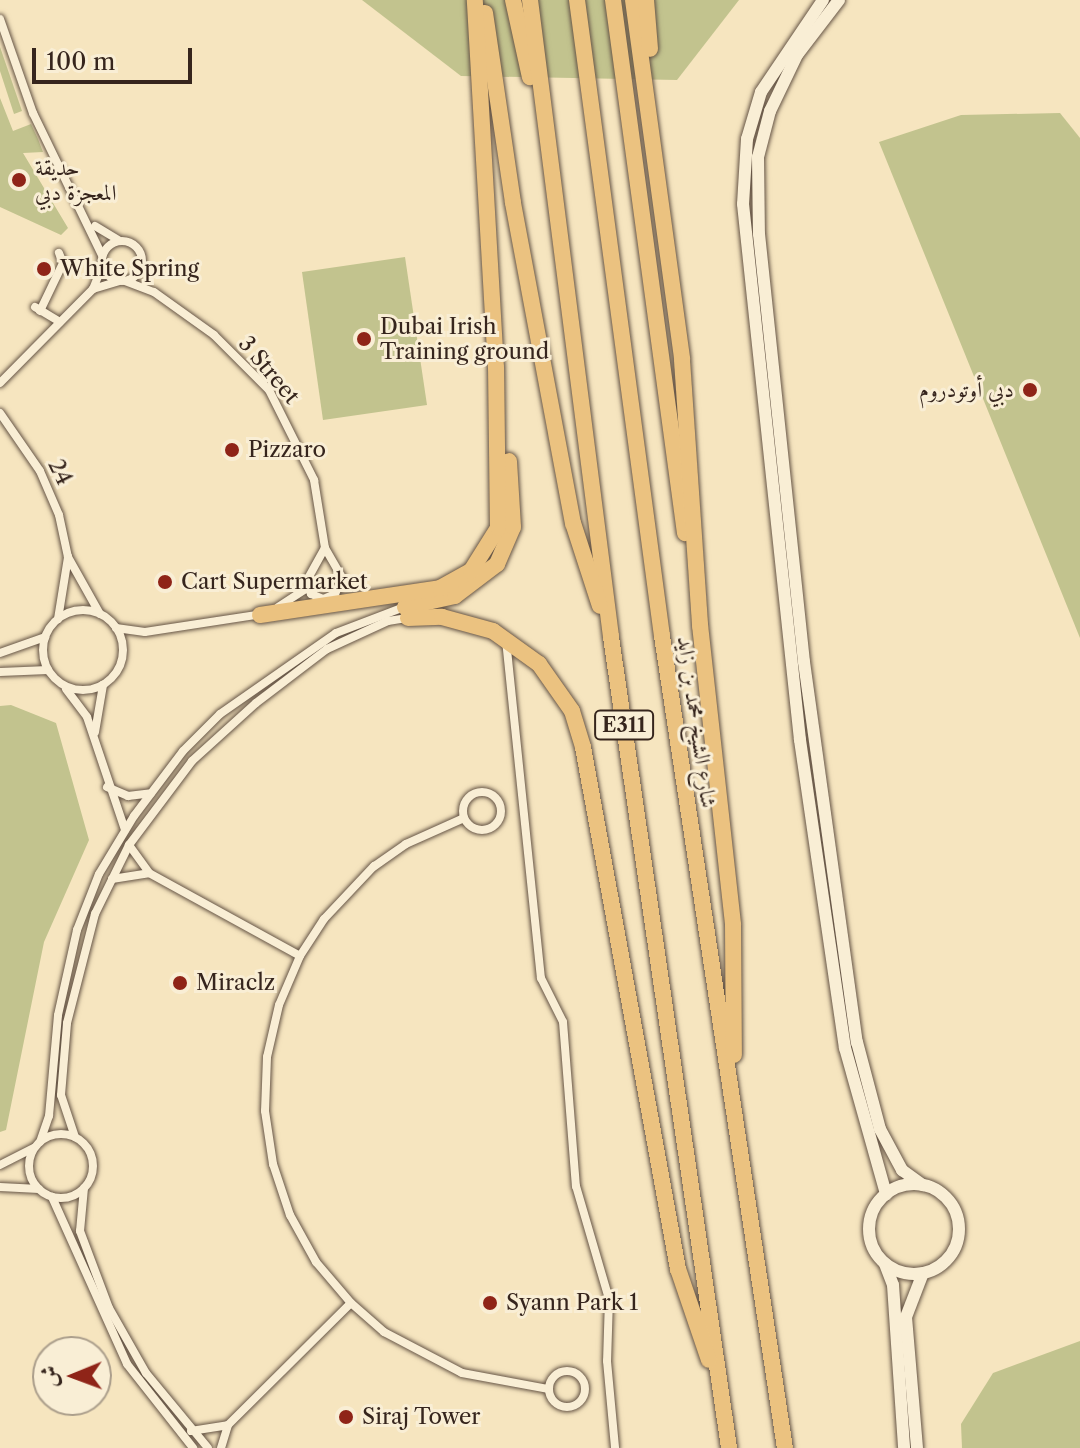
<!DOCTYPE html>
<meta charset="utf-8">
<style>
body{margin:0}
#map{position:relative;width:1080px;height:1448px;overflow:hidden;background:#f6e5bf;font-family:"Libre Caslon Text",Amiri,serif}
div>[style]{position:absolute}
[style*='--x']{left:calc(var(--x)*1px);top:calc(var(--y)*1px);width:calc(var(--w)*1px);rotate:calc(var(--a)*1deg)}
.green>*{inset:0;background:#c2c38e}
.roads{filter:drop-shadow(0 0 2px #665546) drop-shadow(0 0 2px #665546)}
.street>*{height:8px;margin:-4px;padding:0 4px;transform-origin:4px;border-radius:4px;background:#f9eed5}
.street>.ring{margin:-4px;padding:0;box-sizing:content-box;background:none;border:8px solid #f9eed5;border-radius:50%}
.secondary>*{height:12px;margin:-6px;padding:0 6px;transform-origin:6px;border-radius:6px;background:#f9eed5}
.secondary>.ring{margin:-6px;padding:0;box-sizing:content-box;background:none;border:12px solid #f9eed5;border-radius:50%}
.highway>*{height:16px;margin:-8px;padding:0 8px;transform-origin:8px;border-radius:8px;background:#ebc280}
.dots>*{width:22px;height:22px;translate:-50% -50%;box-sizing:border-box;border:4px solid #f9eed5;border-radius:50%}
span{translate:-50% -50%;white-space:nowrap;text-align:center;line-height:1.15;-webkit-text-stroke:6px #f9eed5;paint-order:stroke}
.shield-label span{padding:2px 6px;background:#f9eed5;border:2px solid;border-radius:6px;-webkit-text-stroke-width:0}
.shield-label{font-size:20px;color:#36251d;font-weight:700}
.poi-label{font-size:22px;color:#36251d}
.left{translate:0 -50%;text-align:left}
.right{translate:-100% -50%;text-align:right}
.street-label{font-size:22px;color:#36251d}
.north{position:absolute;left:32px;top:1336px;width:80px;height:80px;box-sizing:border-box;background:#f9eed5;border:2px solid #ab9e8b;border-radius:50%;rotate:269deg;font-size:22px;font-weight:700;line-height:32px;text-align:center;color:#36251d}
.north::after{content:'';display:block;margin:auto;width:28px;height:36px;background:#8f2418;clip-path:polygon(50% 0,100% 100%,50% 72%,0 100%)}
.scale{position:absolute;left:32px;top:48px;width:160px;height:36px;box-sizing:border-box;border:4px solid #36251d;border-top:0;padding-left:10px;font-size:24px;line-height:28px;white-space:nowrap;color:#36251d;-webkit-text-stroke:6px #f9eed5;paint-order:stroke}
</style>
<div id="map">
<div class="green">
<i style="clip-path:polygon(362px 0,739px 0,677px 80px,461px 76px)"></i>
<i style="clip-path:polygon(0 47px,22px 111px,14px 114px,0 71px)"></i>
<i style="clip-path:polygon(0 98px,13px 131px,31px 124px,38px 139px,43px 152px,23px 153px,68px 228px,61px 235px,0 207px)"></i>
<i style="clip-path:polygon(1060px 113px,1080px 138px,1080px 638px,879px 142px,961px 115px)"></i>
<i style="clip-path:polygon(405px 257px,427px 405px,323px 420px,302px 272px)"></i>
<i style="clip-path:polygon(11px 705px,56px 723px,89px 840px,44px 942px,6px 1130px,0 1132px,0 706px)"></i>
<i style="clip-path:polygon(1080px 1341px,1080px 1448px,962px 1448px,961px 1424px,993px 1373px)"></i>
</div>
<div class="roads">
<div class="street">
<i style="--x:0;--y:19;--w:100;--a:70.7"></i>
<i style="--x:33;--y:113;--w:158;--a:64.1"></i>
<i style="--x:95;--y:226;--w:27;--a:31"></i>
<i class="ring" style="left:102px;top:241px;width:32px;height:32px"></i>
<i style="--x:125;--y:281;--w:31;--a:21"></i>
<i style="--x:154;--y:292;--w:74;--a:35.6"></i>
<i style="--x:214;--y:335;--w:78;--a:45"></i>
<i style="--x:269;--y:390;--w:101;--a:63.4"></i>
<i style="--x:314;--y:480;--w:69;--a:80.8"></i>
<i style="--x:93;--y:289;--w:27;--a:-17"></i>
<i style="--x:35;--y:307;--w:29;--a:31"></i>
<i style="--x:40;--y:311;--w:53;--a:-64.4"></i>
<i style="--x:63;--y:263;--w:11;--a:-112"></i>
<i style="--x:0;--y:383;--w:132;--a:-45.3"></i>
<i style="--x:93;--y:289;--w:24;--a:-68"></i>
<i style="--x:0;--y:413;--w:70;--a:55.4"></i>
<i style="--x:40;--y:471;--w:48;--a:66.6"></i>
<i style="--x:59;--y:515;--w:43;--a:77.9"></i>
<i style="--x:68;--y:557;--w:65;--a:60.7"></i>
<i style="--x:325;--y:548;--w:34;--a:60"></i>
<i style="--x:342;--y:577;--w:18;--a:112"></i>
<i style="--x:335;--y:594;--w:13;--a:157"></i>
<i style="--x:323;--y:599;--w:13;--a:-157"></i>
<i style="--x:311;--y:594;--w:13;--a:-113"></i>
<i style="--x:306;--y:582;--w:39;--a:-61"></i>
<i style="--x:278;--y:607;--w:35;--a:-33"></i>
<i class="ring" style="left:43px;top:610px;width:72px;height:72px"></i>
<i style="--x:58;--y:619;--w:63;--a:-80.8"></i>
<i style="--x:116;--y:628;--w:29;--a:8"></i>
<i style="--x:145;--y:632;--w:118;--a:-8.7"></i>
<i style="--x:506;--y:640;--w:340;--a:84.1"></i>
<i style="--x:541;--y:978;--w:49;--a:63.4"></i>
<i style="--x:563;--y:1022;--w:165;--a:85.5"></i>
<i style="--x:576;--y:1186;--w:118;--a:73.7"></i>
<i style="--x:609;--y:1299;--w:62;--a:91.8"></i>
<i style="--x:607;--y:1361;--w:87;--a:84.7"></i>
<i style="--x:0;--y:653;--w:48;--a:-19.6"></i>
<i style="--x:0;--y:672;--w:48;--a:-2.4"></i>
<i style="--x:66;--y:689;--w:35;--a:53"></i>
<i style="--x:87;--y:717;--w:119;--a:71.4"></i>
<i style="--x:95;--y:732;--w:48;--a:-80.3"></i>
<i style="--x:107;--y:787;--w:23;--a:23"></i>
<i style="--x:128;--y:796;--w:23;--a:-7"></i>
<i class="ring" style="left:463px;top:792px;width:30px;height:30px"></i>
<i style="--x:464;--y:818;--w:64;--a:155.9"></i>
<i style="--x:406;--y:844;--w:39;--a:145"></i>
<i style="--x:374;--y:866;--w:73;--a:133.3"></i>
<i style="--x:324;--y:919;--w:44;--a:123"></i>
<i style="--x:300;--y:956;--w:53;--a:113.2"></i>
<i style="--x:279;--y:1005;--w:53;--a:103"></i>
<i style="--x:267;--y:1057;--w:54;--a:92.1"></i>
<i style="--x:265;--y:1111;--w:54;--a:81.4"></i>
<i style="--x:273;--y:1164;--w:54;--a:71.6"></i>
<i style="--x:290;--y:1215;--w:54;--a:61"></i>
<i style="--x:316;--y:1262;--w:54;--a:49.5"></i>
<i style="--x:351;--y:1303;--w:44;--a:41.3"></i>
<i style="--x:384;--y:1332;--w:88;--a:27.7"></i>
<i style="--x:462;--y:1373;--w:87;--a:10.5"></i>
<i style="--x:129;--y:845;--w:34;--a:54"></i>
<i style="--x:149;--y:873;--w:172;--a:28.8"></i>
<i style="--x:112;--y:879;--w:37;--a:-9"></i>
<i class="ring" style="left:29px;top:1134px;width:56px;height:56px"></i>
<i style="--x:75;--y:1137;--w:44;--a:-108.4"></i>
<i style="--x:61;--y:1095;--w:72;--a:-85.2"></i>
<i style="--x:67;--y:1023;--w:113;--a:-75.6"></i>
<i style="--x:95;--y:914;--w:77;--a:-63.8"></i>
<i style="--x:129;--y:845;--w:105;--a:-53.1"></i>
<i style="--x:192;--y:761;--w:86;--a:-42.2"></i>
<i style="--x:256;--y:703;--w:89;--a:-37.3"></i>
<i style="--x:327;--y:649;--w:67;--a:-24.7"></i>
<i style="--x:388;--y:621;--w:20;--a:-9"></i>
<i style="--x:40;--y:1142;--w:28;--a:-71"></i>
<i style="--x:49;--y:1116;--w:101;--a:-84.9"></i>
<i style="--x:58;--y:1015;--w:87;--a:-77.4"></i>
<i style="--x:77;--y:930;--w:60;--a:-68.6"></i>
<i style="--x:99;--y:874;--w:68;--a:-58.9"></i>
<i style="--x:134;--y:816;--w:81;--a:-53"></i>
<i style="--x:183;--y:751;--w:52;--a:-45"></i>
<i style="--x:220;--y:714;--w:141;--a:-34.9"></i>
<i style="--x:336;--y:633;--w:73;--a:-20.9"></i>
<i style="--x:0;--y:1165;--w:37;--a:-27"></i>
<i style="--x:0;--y:1187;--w:39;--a:3"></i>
<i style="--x:84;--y:1188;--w:43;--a:95.3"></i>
<i style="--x:80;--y:1231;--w:82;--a:69.4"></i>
<i style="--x:109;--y:1308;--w:75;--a:60.4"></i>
<i style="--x:146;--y:1373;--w:97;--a:50.4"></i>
<i style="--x:52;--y:1197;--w:183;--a:65.8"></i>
<i style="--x:127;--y:1364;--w:107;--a:51.8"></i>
<i class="ring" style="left:549px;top:1371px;width:28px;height:28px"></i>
<i style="--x:191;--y:1431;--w:37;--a:-9"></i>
<i style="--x:221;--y:1448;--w:24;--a:-73"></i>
<i style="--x:228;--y:1425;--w:173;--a:-44.8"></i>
</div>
<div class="secondary">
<i style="--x:823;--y:0;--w:111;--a:124"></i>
<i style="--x:761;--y:92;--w:49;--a:106.6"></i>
<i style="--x:747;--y:139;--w:65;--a:93.5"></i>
<i style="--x:743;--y:204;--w:539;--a:83.93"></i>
<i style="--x:800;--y:740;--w:311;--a:81.7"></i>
<i style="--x:845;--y:1048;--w:152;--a:74.3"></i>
<i style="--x:839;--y:0;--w:69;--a:127.4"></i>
<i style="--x:797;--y:55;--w:62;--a:115.7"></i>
<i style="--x:770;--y:111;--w:48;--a:104.6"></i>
<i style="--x:758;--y:157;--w:77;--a:89.3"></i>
<i style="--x:759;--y:234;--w:430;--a:84"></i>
<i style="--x:804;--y:662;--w:384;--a:82.1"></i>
<i style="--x:857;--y:1042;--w:90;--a:75.2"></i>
<i style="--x:880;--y:1129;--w:47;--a:61.8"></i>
<i style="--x:902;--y:1170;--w:26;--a:36"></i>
<i class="ring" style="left:869px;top:1184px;width:78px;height:78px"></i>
<i style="--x:885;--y:1264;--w:22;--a:69"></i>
<i style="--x:893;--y:1285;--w:163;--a:86.1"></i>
<i style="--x:917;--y:1448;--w:131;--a:-94.8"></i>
<i style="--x:906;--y:1317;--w:47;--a:-68.9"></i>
</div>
<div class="highway">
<i style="--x:513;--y:0;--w:79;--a:77.6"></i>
<i style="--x:530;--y:0;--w:642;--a:82.75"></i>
<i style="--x:611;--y:637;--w:820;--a:81.72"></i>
<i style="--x:577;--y:0;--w:642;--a:82.39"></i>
<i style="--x:662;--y:636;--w:821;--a:81.39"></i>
<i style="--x:613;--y:0;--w:538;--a:82.31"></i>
<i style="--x:633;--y:0;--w:363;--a:82.2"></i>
<i style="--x:682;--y:360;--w:266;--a:86.1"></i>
<i style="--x:700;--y:625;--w:302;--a:83.7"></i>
<i style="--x:733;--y:925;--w:130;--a:89.6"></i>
<i style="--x:646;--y:0;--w:49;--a:85.3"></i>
<i style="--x:485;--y:13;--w:192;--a:81.6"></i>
<i style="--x:513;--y:203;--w:326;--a:79.4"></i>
<i style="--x:573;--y:523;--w:87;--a:72"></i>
<i style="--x:405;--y:607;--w:51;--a:-12.4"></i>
<i style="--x:455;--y:596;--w:53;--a:-37.3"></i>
<i style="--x:497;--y:564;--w:40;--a:-66.6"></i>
<i style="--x:513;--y:527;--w:66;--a:-93.5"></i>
<i style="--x:260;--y:615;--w:182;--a:-8.5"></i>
<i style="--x:440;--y:588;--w:35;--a:-29"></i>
<i style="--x:471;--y:571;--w:51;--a:-57.9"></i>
<i style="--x:498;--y:528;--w:160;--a:-90.7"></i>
<i style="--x:496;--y:368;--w:369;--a:-93.3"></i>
<i style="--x:408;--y:618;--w:34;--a:-2"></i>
<i style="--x:442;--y:617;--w:53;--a:15.4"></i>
<i style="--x:493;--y:631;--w:57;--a:35.7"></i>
<i style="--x:539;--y:664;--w:57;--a:54.9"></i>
<i style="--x:572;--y:711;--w:38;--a:73"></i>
<i style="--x:583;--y:747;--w:531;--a:79.69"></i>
<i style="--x:678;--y:1269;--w:96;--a:71.2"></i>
</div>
</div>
<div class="dots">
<i style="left:19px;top:180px;background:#8f2418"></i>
<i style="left:44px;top:269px;background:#8f2418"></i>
<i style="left:364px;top:339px;background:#8f2418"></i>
<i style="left:1030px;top:390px;background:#8f2418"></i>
<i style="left:232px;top:450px;background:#8f2418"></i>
<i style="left:165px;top:582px;background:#8f2418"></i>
<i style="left:180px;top:983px;background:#8f2418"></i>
<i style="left:490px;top:1303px;background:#8f2418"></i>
<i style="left:346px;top:1417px;background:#8f2418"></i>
</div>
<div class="shield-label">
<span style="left:624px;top:725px">E311</span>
</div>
<div class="poi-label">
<span class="left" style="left:35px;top:180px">حديقة<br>المعجزة دبي</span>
<span class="left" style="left:60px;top:269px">White Spring</span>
<span class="left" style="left:380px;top:339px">Dubai Irish<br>Training ground</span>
<span class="right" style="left:1014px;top:390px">دبي أوتودروم</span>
<span class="left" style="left:248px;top:450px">Pizzaro</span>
<span class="left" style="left:181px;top:582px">Cart Supermarket</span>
<span class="left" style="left:196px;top:983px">Miraclz</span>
<span class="left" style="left:506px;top:1303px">Syann Park 1</span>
<span class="left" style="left:362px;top:1417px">Siraj Tower</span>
</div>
<div class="street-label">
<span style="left:269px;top:370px;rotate:50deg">3 Street</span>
<span style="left:60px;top:472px;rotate:64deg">24</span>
<span style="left:697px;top:722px;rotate:82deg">شارع الشيخ محمد بن زايد</span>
</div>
<div class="north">ش</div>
<div class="scale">100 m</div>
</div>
